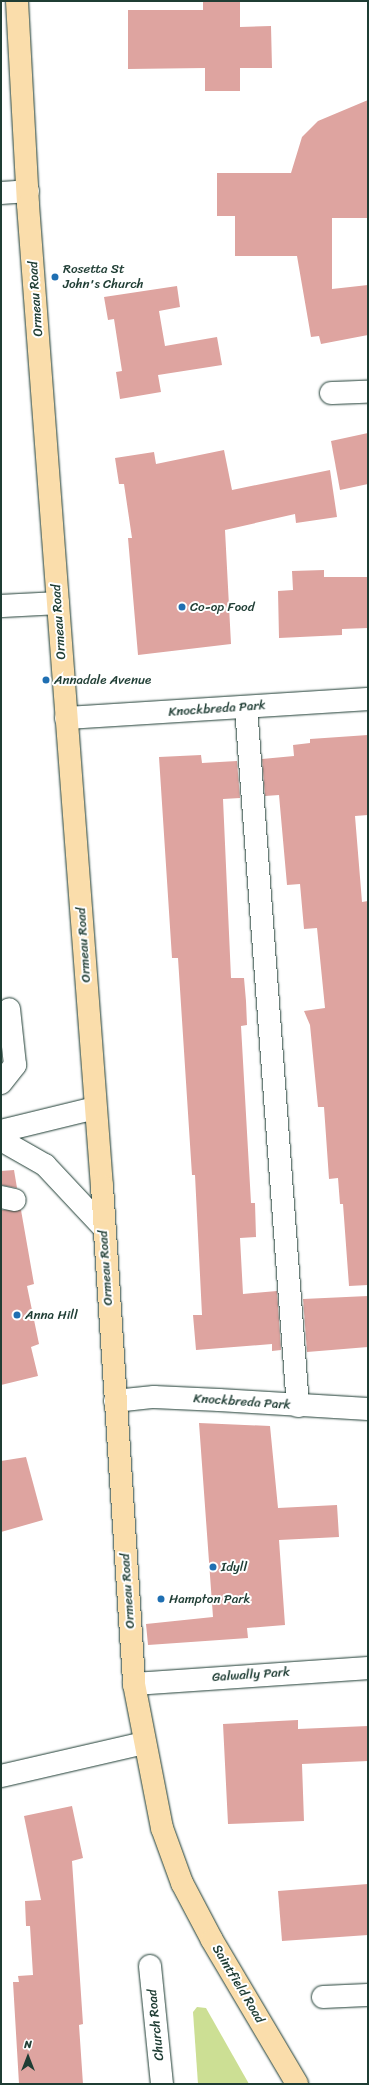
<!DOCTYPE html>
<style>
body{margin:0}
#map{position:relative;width:369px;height:2085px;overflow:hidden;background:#fff;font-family:Sriracha,sans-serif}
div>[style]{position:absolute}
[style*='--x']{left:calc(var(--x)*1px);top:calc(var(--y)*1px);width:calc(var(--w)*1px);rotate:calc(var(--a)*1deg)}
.green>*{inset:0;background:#ccdf94}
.building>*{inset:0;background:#dea4a0}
.roads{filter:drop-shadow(0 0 1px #1f3d34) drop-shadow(0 0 1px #1f3d34)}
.minor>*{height:22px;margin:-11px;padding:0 11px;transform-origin:11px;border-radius:11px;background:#fff}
.major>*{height:22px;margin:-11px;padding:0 11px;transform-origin:11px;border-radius:11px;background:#faddab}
.dots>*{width:11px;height:11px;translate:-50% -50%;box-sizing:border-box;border:2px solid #fff;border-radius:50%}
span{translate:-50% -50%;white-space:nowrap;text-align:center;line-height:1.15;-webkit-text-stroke:4px #fff;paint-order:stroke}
.poi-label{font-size:13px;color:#1f3d34}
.left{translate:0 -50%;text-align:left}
.street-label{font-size:13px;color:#1f3d34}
.frame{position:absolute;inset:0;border:2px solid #1f3d34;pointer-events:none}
.north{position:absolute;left:8px;top:2037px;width:40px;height:40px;-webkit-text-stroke:3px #fff;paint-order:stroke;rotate:0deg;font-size:11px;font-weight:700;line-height:16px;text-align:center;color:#1f3d34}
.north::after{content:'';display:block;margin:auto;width:14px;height:18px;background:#1f3d34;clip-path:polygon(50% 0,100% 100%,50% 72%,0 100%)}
</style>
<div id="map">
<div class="green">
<i style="clip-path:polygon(197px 2007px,206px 2008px,249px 2084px,198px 2084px,193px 2012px)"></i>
</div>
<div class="building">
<i style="clip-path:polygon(203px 1px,240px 1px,240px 27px,271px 26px,272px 68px,240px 68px,240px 91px,205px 91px,205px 68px,128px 69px,128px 10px,203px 10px)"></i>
<i style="clip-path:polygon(368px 100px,368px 218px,332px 218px,332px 289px,368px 285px,368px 335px,321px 344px,319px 336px,311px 337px,297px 256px,235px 256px,235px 216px,217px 216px,217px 173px,291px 173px,302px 137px,318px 121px)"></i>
<i style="clip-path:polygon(177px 286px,180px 307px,159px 311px,165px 346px,217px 337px,222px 365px,158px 375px,161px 392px,120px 399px,116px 372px,122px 371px,114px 319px,108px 320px,104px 297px)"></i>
<i style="clip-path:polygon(368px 433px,368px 484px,340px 490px,331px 441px)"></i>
<i style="clip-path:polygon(224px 450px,232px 490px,330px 470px,337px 517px,296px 523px,295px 514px,225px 530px,231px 644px,138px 655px,128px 538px,132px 538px,124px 484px,119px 484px,115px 458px,154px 452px,156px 464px)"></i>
<i style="clip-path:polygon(324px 570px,324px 577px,368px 577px,368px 628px,342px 629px,342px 635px,279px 638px,278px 591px,293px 590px,292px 571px)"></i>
<i style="clip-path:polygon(368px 735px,368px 815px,355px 816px,362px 902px,368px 901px,368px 1285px,349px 1286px,343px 1204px,340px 1204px,338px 1178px,329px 1179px,324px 1107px,318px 1107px,310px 1025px,304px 1011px,325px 1008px,317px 928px,304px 929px,300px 884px,287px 885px,279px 795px,265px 796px,262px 759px,294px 756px,293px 745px,310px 743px,310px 739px)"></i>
<i style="clip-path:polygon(201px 755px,202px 763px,237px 761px,240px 798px,223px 799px,231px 978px,244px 978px,246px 1001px,247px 1025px,241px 1026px,251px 1203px,255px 1203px,256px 1237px,240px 1238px,243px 1294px,277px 1291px,281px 1350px,272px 1351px,272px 1344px,196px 1350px,193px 1315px,202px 1315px,195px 1175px,192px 1175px,178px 958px,172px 958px,159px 757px)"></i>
<i style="clip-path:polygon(14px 1170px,17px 1188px,1px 1185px,1px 1171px)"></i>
<i style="clip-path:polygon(1px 1210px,21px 1210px,34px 1284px,27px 1286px,39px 1344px,31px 1347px,38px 1376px,1px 1385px)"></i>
<i style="clip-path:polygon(368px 1296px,368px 1347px,307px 1352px,303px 1299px)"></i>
<i style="clip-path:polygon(199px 1423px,270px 1426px,278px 1508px,337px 1505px,339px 1537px,279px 1540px,285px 1625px,247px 1628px,248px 1638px,148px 1645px,146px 1624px,213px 1617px)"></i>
<i style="clip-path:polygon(26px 1457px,43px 1520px,1px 1532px,1px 1461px)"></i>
<i style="clip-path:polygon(298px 1720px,298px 1729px,368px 1726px,368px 1761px,302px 1764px,304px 1821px,228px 1824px,223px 1724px)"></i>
<i style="clip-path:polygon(72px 1806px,83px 1858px,72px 1861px,83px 2024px,79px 2025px,83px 2084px,19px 2084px,13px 1982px,19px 1982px,18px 1976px,33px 1975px,30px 1926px,26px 1926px,25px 1901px,41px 1900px,24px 1816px)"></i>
<i style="clip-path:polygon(368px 1884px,368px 1935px,282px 1941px,278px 1891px)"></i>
</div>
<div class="roads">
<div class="minor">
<i style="--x:1;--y:193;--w:27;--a:-4"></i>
<i style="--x:331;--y:393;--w:37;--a:-2"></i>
<i style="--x:1;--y:606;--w:57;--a:-3"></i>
<i style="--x:246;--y:707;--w:701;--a:85.75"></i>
<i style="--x:66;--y:718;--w:303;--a:-3.6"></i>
<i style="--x:1;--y:1083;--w:23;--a:-52"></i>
<i style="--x:15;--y:1065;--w:56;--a:-96.1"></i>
<i style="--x:1;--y:1131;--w:97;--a:-13.7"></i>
<i style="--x:1;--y:1140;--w:51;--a:29.6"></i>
<i style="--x:45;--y:1165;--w:85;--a:46.9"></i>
<i style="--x:1;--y:1197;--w:14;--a:12"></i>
<i style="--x:115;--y:1401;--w:39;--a:-6"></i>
<i style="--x:154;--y:1397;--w:65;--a:2.6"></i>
<i style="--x:219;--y:1400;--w:149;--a:3.5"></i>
<i style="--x:134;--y:1684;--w:235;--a:-3.9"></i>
<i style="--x:1;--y:1776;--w:147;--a:-13"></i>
<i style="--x:150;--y:1966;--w:119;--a:84.2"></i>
<i style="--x:323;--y:1997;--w:45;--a:-2.5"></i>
</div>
<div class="major">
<i style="--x:17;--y:1;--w:204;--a:86.9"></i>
<i style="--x:28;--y:205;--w:984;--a:85.69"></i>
<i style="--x:102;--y:1186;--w:499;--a:86.3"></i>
<i style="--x:134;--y:1684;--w:147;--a:79"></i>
<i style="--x:162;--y:1828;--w:59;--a:70"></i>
<i style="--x:182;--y:1883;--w:64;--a:62.2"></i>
<i style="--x:212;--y:1940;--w:167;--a:59.4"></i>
</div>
</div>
<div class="dots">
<i style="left:55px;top:277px;background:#1f6fb2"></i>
<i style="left:182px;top:607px;background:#1f6fb2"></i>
<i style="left:46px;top:680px;background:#1f6fb2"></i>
<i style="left:17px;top:1315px;background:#1f6fb2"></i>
<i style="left:213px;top:1567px;background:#1f6fb2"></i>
<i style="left:161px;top:1599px;background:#1f6fb2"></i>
</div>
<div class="poi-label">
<span class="left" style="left:63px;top:277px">Rosetta St<br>John's Church</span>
<span class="left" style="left:190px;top:607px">Co-op Food</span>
<span class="left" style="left:54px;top:680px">Annadale Avenue</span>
<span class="left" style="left:25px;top:1315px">Anna Hill</span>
<span class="left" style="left:221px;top:1567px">Idyll</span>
<span class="left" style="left:169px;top:1599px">Hampton Park</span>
</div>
<div class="street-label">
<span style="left:36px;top:299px;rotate:-94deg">Ormeau Road</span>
<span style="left:59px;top:622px;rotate:-94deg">Ormeau Road</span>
<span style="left:217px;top:709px;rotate:-4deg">Knockbreda Park</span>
<span style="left:84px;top:945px;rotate:-94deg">Ormeau Road</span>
<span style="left:106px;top:1268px;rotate:-94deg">Ormeau Road</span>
<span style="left:242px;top:1402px;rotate:4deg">Knockbreda Park</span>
<span style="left:128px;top:1591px;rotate:-94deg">Ormeau Road</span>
<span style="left:251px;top:1675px;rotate:-4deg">Galwally Park</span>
<span style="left:238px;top:1984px;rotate:59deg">Saintfield Road</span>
<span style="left:156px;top:2025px;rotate:-96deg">Church Road</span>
</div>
<div class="frame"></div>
<div class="north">N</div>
</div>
